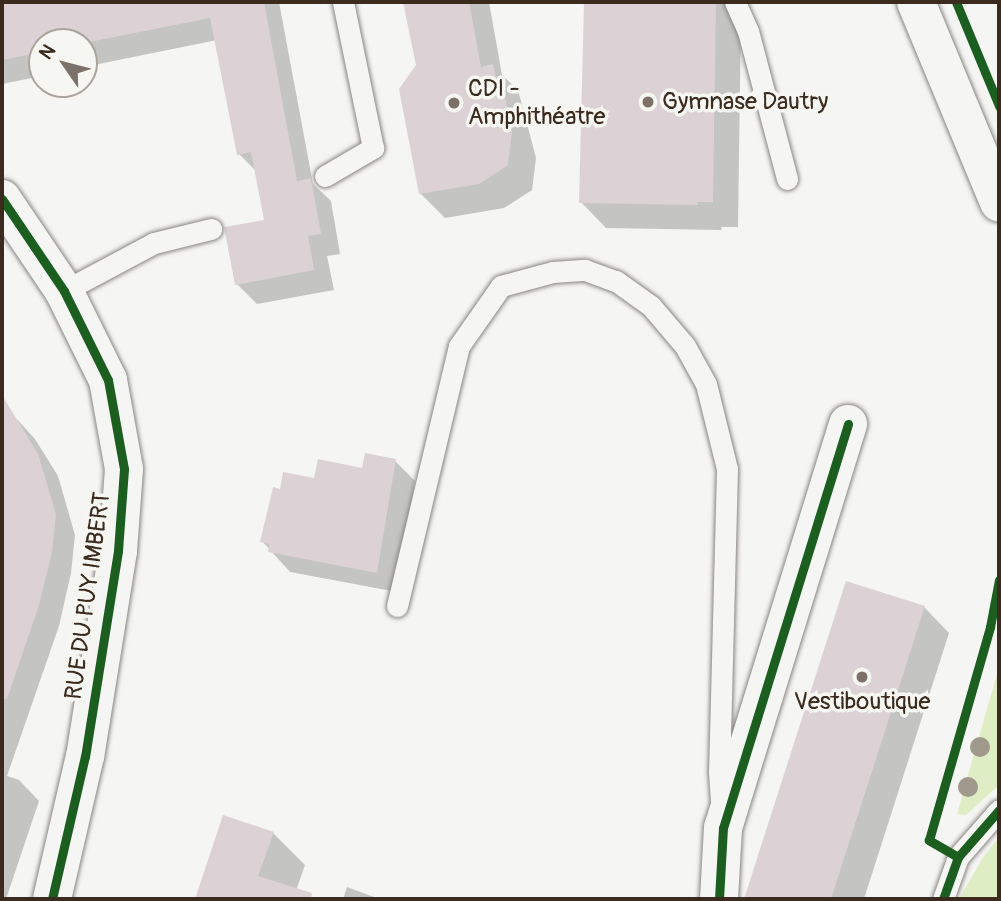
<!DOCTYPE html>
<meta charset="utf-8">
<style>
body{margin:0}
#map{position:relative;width:1001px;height:901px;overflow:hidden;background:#f5f5f3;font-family:Pangolin,sans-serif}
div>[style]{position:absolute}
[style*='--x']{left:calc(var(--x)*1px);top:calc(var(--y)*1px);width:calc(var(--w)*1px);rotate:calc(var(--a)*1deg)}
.green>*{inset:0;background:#deedc4}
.shadow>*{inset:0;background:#0003}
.building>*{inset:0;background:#dcd2d6}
.roads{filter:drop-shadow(0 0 2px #8a8683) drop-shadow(0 0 2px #8a8683)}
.lane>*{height:21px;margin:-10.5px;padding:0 10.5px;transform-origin:10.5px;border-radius:10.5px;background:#f5f5f3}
.street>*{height:38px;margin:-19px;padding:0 19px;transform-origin:19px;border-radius:19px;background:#f5f5f3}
.highway>*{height:38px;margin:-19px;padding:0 19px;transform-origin:19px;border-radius:19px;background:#f5f5f3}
.cycleway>*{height:9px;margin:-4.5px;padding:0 4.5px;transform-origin:4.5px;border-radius:4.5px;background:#1b5e20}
.trees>*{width:20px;height:20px;margin:-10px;border-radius:50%;background:#9f9a8c}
.dots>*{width:19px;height:19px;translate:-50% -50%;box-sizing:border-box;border:4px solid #f6f6f2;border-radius:50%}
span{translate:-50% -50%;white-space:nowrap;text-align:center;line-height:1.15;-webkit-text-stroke:7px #f6f6f2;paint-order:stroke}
.poi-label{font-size:24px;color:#3b2a1e}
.left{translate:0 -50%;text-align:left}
.street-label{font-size:24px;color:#3b2a1e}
.frame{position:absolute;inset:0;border:4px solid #3b2a1e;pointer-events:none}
.north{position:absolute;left:28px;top:28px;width:70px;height:70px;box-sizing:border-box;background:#f6f6f2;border:2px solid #aba49d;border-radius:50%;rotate:305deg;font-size:19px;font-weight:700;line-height:28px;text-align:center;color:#3b2a1e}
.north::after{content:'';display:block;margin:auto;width:24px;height:32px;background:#7c7169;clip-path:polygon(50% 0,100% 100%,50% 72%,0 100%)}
</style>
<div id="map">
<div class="green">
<i style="clip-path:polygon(999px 667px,999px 785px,966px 815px,957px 814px)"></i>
<i style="clip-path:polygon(999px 837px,999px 899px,959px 899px,982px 859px)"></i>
</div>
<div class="shadow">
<i style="clip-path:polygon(2px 2px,279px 2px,313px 184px,331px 201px,340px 254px,327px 256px,334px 290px,257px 304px,237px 284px,267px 221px,257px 172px,239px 154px,217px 40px,84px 67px,84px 42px,42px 42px,42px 76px,2px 84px)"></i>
<i style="clip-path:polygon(405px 2px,489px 2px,502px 75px,518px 90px,536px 158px,532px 190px,504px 208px,445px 218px,420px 193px,417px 66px)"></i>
<i style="clip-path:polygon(586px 2px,728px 2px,741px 15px,738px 227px,721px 227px,722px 230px,606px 228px,581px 202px)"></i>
<i style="clip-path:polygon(2px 403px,35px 439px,58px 476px,75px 535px,71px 573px,59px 626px,7px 776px,19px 780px,39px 801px,6px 899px,2px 899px)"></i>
<i style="clip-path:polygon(395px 461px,415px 481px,397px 592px,290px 572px,262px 541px,281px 491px)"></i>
<i style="clip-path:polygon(924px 607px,949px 633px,864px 899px,751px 899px,747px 895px)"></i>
<i style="clip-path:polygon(224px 817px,273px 833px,305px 865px,293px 899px,196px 899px)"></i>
<i style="clip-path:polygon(347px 887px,374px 897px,377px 899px,343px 899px)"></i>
</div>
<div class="building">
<i style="clip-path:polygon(2px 2px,264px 2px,297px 181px,311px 178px,321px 234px,308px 236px,314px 270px,235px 285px,224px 227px,264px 220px,251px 152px,237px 155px,210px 18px,84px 43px,42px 42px,42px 52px,2px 60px)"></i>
<i style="clip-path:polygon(403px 2px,469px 2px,481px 67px,493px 64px,499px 94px,505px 97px,512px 132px,508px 165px,479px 184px,419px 194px,399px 89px,416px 65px)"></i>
<i style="clip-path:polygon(584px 2px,716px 2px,713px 202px,697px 202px,698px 205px,579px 203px)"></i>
<i style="clip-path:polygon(2px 395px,38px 454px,56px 514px,52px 552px,39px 605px,7px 699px,2px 698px)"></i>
<i style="clip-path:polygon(365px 453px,396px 459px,377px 573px,268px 552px,269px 544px,260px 542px,273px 487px,280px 489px,283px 472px,314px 478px,318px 459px,362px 468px)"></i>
<i style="clip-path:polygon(846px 581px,925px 606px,831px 899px,744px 899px)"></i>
<i style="clip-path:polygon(223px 815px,274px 832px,258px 876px,312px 893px,311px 899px,195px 899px)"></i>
</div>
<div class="roads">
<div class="lane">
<i style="--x:735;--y:2;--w:32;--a:66"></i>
<i style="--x:748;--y:31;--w:153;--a:75.2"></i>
<i style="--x:325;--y:176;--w:56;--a:-30.3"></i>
<i style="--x:373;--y:148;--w:149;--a:-101.6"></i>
<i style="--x:64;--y:291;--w:102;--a:-28.1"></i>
<i style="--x:154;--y:243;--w:59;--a:-13.8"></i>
<i style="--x:397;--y:606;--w:267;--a:-76.6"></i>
<i style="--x:459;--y:346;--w:73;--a:-55"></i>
<i style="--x:501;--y:286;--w:54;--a:-15.1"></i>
<i style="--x:553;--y:272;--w:32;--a:-4"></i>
<i style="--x:585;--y:270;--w:33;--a:20"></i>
<i style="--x:616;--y:281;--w:43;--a:35.5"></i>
<i style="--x:651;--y:306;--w:52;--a:49.6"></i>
<i style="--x:685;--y:346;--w:43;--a:61.1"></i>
<i style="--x:706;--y:384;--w:88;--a:76.1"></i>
<i style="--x:727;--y:469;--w:303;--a:91.5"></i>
<i style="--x:719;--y:772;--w:30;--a:86"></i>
<i style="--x:943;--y:899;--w:45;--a:-70.3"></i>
<i style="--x:958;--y:857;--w:62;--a:-48.9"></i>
</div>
<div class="street">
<i style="--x:2;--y:199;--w:111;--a:56"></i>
<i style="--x:64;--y:291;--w:99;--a:63.7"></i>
<i style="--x:108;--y:380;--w:90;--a:79.8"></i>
<i style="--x:124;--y:469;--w:82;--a:94.2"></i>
<i style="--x:118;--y:551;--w:208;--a:99.1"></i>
<i style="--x:85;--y:756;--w:147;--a:103"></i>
<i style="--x:719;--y:899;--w:71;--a:-86.8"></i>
<i style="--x:723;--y:828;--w:423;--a:-72.8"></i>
</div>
<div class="highway">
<i style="--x:916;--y:2;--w:217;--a:67.5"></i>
</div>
</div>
<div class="cycleway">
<i style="--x:956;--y:2;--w:113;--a:67.5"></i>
<i style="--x:2;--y:199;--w:111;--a:56"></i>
<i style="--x:64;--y:291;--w:99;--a:63.7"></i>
<i style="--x:108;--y:380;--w:90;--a:79.8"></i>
<i style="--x:124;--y:469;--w:82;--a:94.2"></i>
<i style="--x:118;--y:551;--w:208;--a:99.1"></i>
<i style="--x:85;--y:756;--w:147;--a:103"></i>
<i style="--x:958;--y:857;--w:34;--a:-150"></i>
<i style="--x:929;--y:840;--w:222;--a:-74"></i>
<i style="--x:990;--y:627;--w:48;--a:-79.2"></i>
<i style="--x:719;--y:899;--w:71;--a:-86.8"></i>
<i style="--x:723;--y:828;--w:423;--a:-72.8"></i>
<i style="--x:943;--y:899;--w:45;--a:-70.3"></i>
<i style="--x:958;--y:857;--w:62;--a:-48.9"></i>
</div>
<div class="trees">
<i style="left:980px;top:747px"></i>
<i style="left:968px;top:787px"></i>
</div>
<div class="dots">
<i style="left:648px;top:102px;background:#7c7169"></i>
<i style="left:454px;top:103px;background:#7c7169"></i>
<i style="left:862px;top:677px;background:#7c7169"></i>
</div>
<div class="poi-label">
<span class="left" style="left:468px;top:103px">CDI -<br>Amphithéatre</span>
<span class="left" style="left:662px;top:102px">Gymnase Dautry</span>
<span style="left:862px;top:702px">Vestiboutique</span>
</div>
<div class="street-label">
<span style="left:88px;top:596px;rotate:-82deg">RUE DU PUY IMBERT</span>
</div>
<div class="frame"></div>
<div class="north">N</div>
</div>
